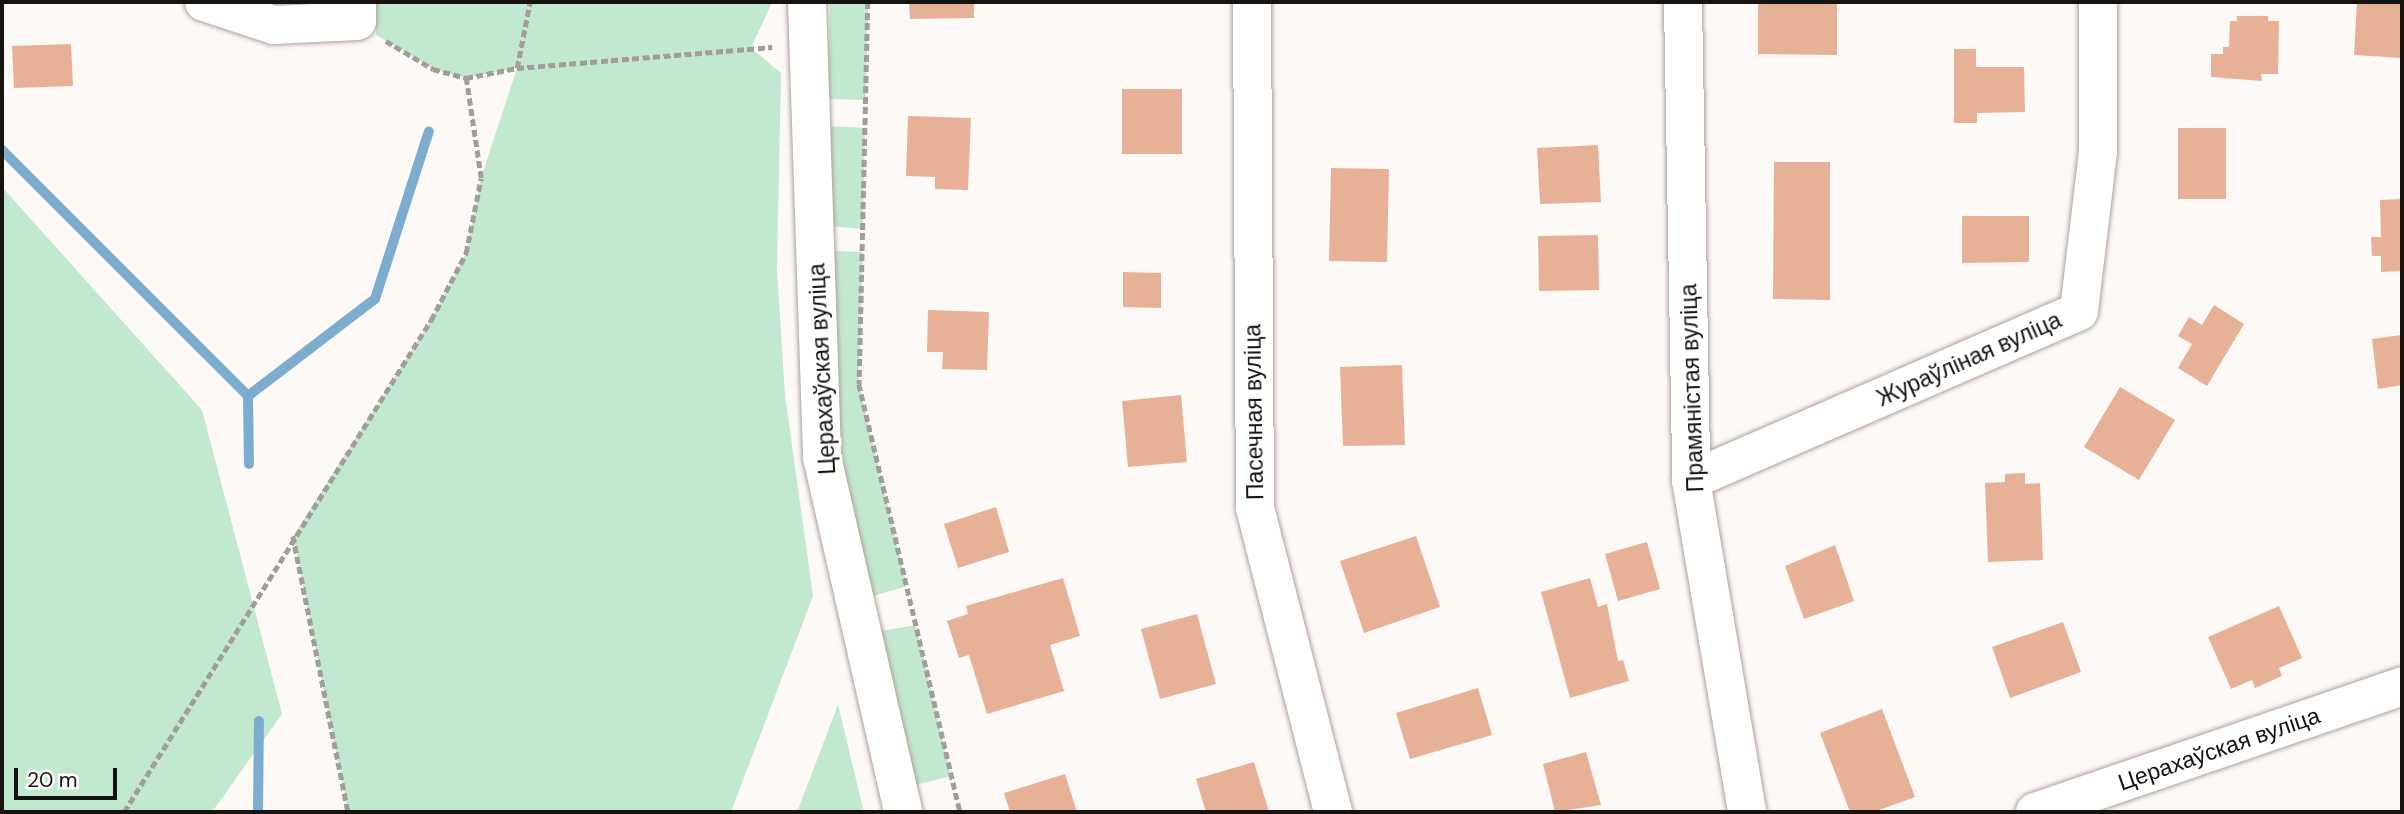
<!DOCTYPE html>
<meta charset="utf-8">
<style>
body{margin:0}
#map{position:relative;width:2404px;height:814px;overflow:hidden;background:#fdf9f7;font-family:"DM Sans",sans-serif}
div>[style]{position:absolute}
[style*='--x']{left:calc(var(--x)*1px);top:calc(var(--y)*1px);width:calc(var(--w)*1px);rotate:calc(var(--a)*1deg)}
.green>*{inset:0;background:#c2e8d0}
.stream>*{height:10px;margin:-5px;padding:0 5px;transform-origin:5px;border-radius:5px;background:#7cadcf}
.building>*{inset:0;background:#e7b197}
.path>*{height:4.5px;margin-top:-2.25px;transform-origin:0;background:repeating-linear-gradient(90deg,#a19d9b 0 7px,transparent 0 10.5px)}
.roads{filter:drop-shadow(0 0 2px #aca29c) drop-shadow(0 0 2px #aca29c)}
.minor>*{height:38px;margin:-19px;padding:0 19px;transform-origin:19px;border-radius:19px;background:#fff}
span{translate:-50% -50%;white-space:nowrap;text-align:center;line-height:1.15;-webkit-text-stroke:6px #fff;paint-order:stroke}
.street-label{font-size:23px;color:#171311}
.frame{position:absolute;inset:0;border:4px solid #171311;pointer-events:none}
.scale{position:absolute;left:14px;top:768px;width:103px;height:32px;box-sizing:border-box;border:4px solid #171311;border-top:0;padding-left:9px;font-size:21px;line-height:24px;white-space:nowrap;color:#171311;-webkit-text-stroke:5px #fff;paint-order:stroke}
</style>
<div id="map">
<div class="green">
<i style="clip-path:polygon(376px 2px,772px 2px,751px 48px,781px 73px,777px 270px,785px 395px,813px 596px,731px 812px,348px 812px,293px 536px,431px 320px,466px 253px,481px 178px,517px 68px,466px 78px,433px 69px,376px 35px)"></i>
<i style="clip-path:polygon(830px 2px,868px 2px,866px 100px,828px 99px)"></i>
<i style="clip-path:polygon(828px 126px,865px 128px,863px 229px,828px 226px)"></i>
<i style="clip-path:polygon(2px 187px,202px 410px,282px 714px,212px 812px,2px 812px)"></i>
<i style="clip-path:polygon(827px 251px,863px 252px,859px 384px,907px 586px,867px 598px,842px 488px)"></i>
<i style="clip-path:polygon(916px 625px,951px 776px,908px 787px,875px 632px)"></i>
<i style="clip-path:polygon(838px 705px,864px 812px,797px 812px)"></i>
</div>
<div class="stream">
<i style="--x:2;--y:150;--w:348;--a:45"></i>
<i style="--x:248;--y:396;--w:68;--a:89.2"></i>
<i style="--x:248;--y:396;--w:160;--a:-37.4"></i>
<i style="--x:375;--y:299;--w:176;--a:-72.2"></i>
<i style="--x:258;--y:812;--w:91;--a:-89.4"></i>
</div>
<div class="building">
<i style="clip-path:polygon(909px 2px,974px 2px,974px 18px,910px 19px)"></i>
<i style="clip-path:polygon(1758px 2px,1837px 2px,1837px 55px,1758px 54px)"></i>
<i style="clip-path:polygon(2357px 2px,2402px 2px,2402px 58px,2354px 55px)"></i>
<i style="clip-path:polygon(2237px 16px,2268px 16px,2268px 21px,2279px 21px,2278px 74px,2261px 74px,2262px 81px,2211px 77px,2211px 54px,2223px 54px,2223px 47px,2229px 47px,2230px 21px,2237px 21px)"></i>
<i style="clip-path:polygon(71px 44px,73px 86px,14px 88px,12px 46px)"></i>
<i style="clip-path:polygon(1954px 49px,1976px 49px,1976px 67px,2024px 67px,2025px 112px,1977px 113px,1977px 123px,1954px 123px)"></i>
<i style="clip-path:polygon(1122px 89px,1182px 89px,1182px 154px,1122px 154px)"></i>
<i style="clip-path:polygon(908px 116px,971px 118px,968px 190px,935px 189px,935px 177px,906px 176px)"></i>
<i style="clip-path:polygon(2178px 128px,2226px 128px,2226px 199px,2178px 199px)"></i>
<i style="clip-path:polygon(1598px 145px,1601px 202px,1540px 204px,1537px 148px)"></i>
<i style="clip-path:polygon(1774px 162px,1830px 162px,1830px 300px,1773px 299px)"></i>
<i style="clip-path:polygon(1331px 168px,1389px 169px,1387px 262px,1329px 261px)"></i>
<i style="clip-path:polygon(2402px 199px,2402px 271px,2381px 272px,2381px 256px,2372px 256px,2371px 237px,2381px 237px,2380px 200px)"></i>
<i style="clip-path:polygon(1962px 216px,2029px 216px,2029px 262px,1962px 263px)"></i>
<i style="clip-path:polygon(1598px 235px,1599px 290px,1539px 291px,1538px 236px)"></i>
<i style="clip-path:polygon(1123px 272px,1161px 273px,1161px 308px,1123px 307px)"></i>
<i style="clip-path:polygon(2214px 305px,2244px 324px,2207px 386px,2178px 368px,2192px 344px,2178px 336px,2189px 317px,2202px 325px)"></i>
<i style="clip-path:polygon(928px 310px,989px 312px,987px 370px,942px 369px,943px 352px,927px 352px)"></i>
<i style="clip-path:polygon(2402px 335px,2402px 385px,2378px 389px,2372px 339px)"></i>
<i style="clip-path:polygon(1402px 365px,1405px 445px,1343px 446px,1340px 367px)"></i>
<i style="clip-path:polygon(2120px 387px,2175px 420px,2139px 480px,2084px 447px)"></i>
<i style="clip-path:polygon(1181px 395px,1187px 462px,1128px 467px,1122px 401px)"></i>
<i style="clip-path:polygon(2025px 473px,2025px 484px,2040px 483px,2043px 560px,1988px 562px,1985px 483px,2005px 482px,2005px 474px)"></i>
<i style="clip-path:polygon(996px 507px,1009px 552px,958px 568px,944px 524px)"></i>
<i style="clip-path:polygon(1416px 536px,1440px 607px,1364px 633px,1340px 561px)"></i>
<i style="clip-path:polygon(1647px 542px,1660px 589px,1618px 601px,1605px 554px)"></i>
<i style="clip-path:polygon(1835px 545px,1854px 601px,1804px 619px,1785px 566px)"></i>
<i style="clip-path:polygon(1063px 578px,1080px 636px,1050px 645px,1064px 691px,987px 714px,969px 655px,959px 658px,947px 621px,968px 614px,966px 606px)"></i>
<i style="clip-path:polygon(1590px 578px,1598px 607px,1607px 604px,1618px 661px,1623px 660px,1629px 681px,1570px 698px,1541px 592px)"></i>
<i style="clip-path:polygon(2279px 606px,2302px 658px,2279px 668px,2282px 676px,2255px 688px,2252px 680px,2231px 689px,2208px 637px)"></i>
<i style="clip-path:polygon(1197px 614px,1216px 684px,1160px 699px,1141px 629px)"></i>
<i style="clip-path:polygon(2063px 622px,2081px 672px,2010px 698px,1992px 647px)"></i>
<i style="clip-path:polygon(1478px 688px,1492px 735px,1410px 759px,1396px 713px)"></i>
<i style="clip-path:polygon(1882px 709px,1915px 797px,1874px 812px,1850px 812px,1820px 733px)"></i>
<i style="clip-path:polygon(1586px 752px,1601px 805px,1555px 812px,1543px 764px)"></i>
<i style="clip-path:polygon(1254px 762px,1269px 812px,1206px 812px,1196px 779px)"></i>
<i style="clip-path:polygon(1065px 774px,1077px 812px,1010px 812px,1004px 793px)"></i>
</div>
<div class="path">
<i style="--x:868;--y:2;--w:382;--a:91.3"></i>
<i style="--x:859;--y:384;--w:440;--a:76.7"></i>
<i style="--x:386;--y:41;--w:55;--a:30.8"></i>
<i style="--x:433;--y:69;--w:34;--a:15"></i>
<i style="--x:466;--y:78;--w:52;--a:-11.1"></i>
<i style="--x:517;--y:68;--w:256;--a:-4.7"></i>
<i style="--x:517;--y:68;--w:67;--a:-78.9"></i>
<i style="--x:293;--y:536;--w:281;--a:78.7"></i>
<i style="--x:124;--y:812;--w:580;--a:-58.04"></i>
<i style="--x:431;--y:320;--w:76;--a:-62.4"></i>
<i style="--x:466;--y:253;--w:76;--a:-78.7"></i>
<i style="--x:481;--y:178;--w:101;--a:-98.5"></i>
</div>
<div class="roads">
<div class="minor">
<i style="--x:204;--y:2;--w:74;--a:18.2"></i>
<i style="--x:274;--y:25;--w:83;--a:-2.8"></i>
<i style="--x:357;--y:21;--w:19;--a:-90"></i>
<i style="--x:807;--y:2;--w:455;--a:88.1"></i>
<i style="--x:822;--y:457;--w:364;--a:77.1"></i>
<i style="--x:1252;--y:2;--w:506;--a:89.66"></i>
<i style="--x:1255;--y:508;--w:314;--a:75.6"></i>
<i style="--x:1683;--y:2;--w:478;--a:89"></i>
<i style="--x:1691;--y:480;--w:337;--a:80.4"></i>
<i style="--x:1691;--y:480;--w:423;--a:-23.5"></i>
<i style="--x:2079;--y:311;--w:161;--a:-83.2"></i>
<i style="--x:2098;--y:151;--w:149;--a:-90"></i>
<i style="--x:2035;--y:812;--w:388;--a:-18.9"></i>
</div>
</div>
<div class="street-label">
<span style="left:1969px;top:359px;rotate:-24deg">Жураўліная вуліца</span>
<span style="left:822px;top:369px;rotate:-93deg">Церахаўская вуліца</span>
<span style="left:1692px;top:388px;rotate:-92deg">Прамяністая вуліца</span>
<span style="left:1254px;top:412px;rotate:-91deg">Пасечная вуліца</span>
<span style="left:2219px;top:749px;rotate:-19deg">Церахаўская вуліца</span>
</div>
<div class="frame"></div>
<div class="scale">20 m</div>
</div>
